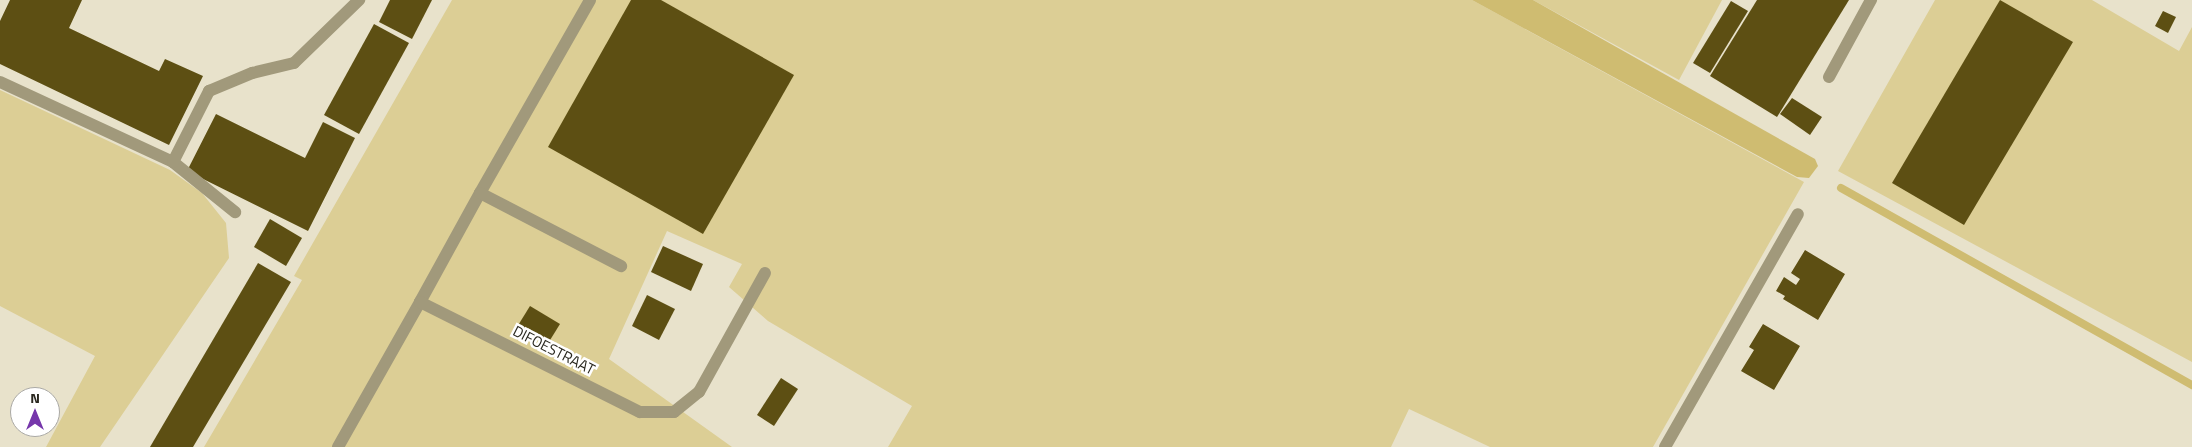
<!DOCTYPE html>
<style>
body{margin:0}
#map{position:relative;width:2192px;height:447px;overflow:hidden;background:#e8e2cb;font-family:"Titillium Web",sans-serif}
div>[style]{position:absolute}
[style*='--x']{left:calc(var(--x)*1px);top:calc(var(--y)*1px);width:calc(var(--w)*1px);rotate:calc(var(--a)*1deg)}
.green>*{inset:0;background:#dcce95}
.water>*{inset:0;background:#cfbc71}
.stream>*{height:8px;margin:-4px;padding:0 4px;transform-origin:4px;border-radius:4px;background:#cfbc71}
.building>*{inset:0;background:#5d4f13}
.minor>*{height:12px;margin:-6px;padding:0 6px;transform-origin:6px;border-radius:6px;background:#a1997b}
span{translate:-50% -50%;white-space:nowrap;text-align:center;line-height:1.15;-webkit-text-stroke:5px #fff;paint-order:stroke}
.street-label{font-size:15px;color:#2a281f}
.north{position:absolute;left:10px;top:387px;width:50px;height:50px;box-sizing:border-box;background:#fff;border:1px solid #aaa9a5;border-radius:50%;rotate:0deg;font-size:14px;font-weight:700;line-height:20px;text-align:center;color:#2a281f}
.north::after{content:'';display:block;margin:auto;width:18px;height:22px;background:#7636ab;clip-path:polygon(50% 0,100% 100%,50% 72%,0 100%)}
</style>
<div id="map">
<div class="green">
<i style="clip-path:polygon(452px 0,1472px 0,1804px 182px,1653px 447px,1490px 447px,1409px 409px,1391px 447px,888px 447px,912px 406px,768px 321px,729px 287px,742px 264px,667px 231px,609px 359px,732px 447px,204px 447px,302px 280px,294px 276px)"></i>
<i style="clip-path:polygon(1533px 0,1722px 0,1679px 80px)"></i>
<i style="clip-path:polygon(1935px 0,2092px 0,2179px 51px,2192px 27px,2192px 362px,1838px 171px)"></i>
<i style="clip-path:polygon(0 90px,170px 170px,202px 193px,226px 223px,229px 258px,100px 447px,46px 447px,95px 356px,0 306px)"></i>
</div>
<div class="water">
<i style="clip-path:polygon(1472px 0,1533px 0,1815px 159px,1818px 166px,1809px 178px,1797px 177px)"></i>
</div>
<div class="stream">
<i style="--x:1841;--y:188;--w:403;--a:29.3"></i>
</div>
<div class="building">
<i style="clip-path:polygon(10px 0,82px 0,69px 28px,159px 71px,165px 59px,203px 76px,169px 145px,0 64px,0 21px)"></i>
<i style="clip-path:polygon(390px 0,432px 0,412px 39px,379px 22px)"></i>
<i style="clip-path:polygon(631px 0,661px 0,794px 75px,703px 234px,548px 147px)"></i>
<i style="clip-path:polygon(1757px 0,1849px 0,1777px 117px,1710px 76px)"></i>
<i style="clip-path:polygon(2000px 0,2073px 42px,1964px 225px,1892px 183px)"></i>
<i style="clip-path:polygon(1731px 1px,1748px 11px,1710px 73px,1693px 63px)"></i>
<i style="clip-path:polygon(2163px 11px,2176px 17px,2168px 33px,2155px 26px)"></i>
<i style="clip-path:polygon(374px 24px,409px 43px,359px 134px,324px 115px)"></i>
<i style="clip-path:polygon(1792px 98px,1822px 117px,1810px 135px,1780px 114px)"></i>
<i style="clip-path:polygon(216px 114px,305px 158px,323px 122px,355px 138px,308px 231px,187px 171px)"></i>
<i style="clip-path:polygon(270px 219px,302px 238px,286px 266px,254px 247px)"></i>
<i style="clip-path:polygon(663px 246px,703px 264px,691px 291px,651px 272px)"></i>
<i style="clip-path:polygon(1805px 250px,1845px 274px,1818px 320px,1783px 299px,1785px 296px,1776px 291px,1784px 277px,1796px 285px,1800px 279px,1791px 273px)"></i>
<i style="clip-path:polygon(258px 263px,291px 282px,193px 447px,150px 447px)"></i>
<i style="clip-path:polygon(647px 295px,675px 309px,659px 340px,632px 326px)"></i>
<i style="clip-path:polygon(530px 306px,560px 324px,547px 345px,517px 327px)"></i>
<i style="clip-path:polygon(1763px 324px,1800px 346px,1774px 390px,1741px 371px,1754px 350px,1749px 347px)"></i>
<i style="clip-path:polygon(781px 378px,798px 389px,774px 426px,757px 415px)"></i>
</div>
<div class="minor">
<i style="--x:1829;--y:77;--w:88;--a:-61.4"></i>
<i style="--x:0;--y:82;--w:191;--a:24.8"></i>
<i style="--x:173;--y:162;--w:80;--a:38.9"></i>
<i style="--x:173;--y:162;--w:80;--a:-63.1"></i>
<i style="--x:209;--y:91;--w:47;--a:-22.7"></i>
<i style="--x:252;--y:73;--w:43;--a:-13.4"></i>
<i style="--x:294;--y:63;--w:91;--a:-44.1"></i>
<i style="--x:480;--y:193;--w:222;--a:-60.3"></i>
<i style="--x:420;--y:302;--w:124;--a:-61.2"></i>
<i style="--x:480;--y:193;--w:159;--a:27.4"></i>
<i style="--x:338;--y:447;--w:167;--a:-60.5"></i>
<i style="--x:420;--y:302;--w:246;--a:26.6"></i>
<i style="--x:640;--y:412;--w:34;--a:0"></i>
<i style="--x:674;--y:412;--w:32;--a:-39"></i>
<i style="--x:699;--y:392;--w:136;--a:-61"></i>
<i style="--x:1665;--y:447;--w:268;--a:-60.3"></i>
</div>
<div class="street-label">
<span style="left:554px;top:350px;rotate:27deg">DIFOESTRAAT</span>
</div>
<div class="north">N</div>
</div>
